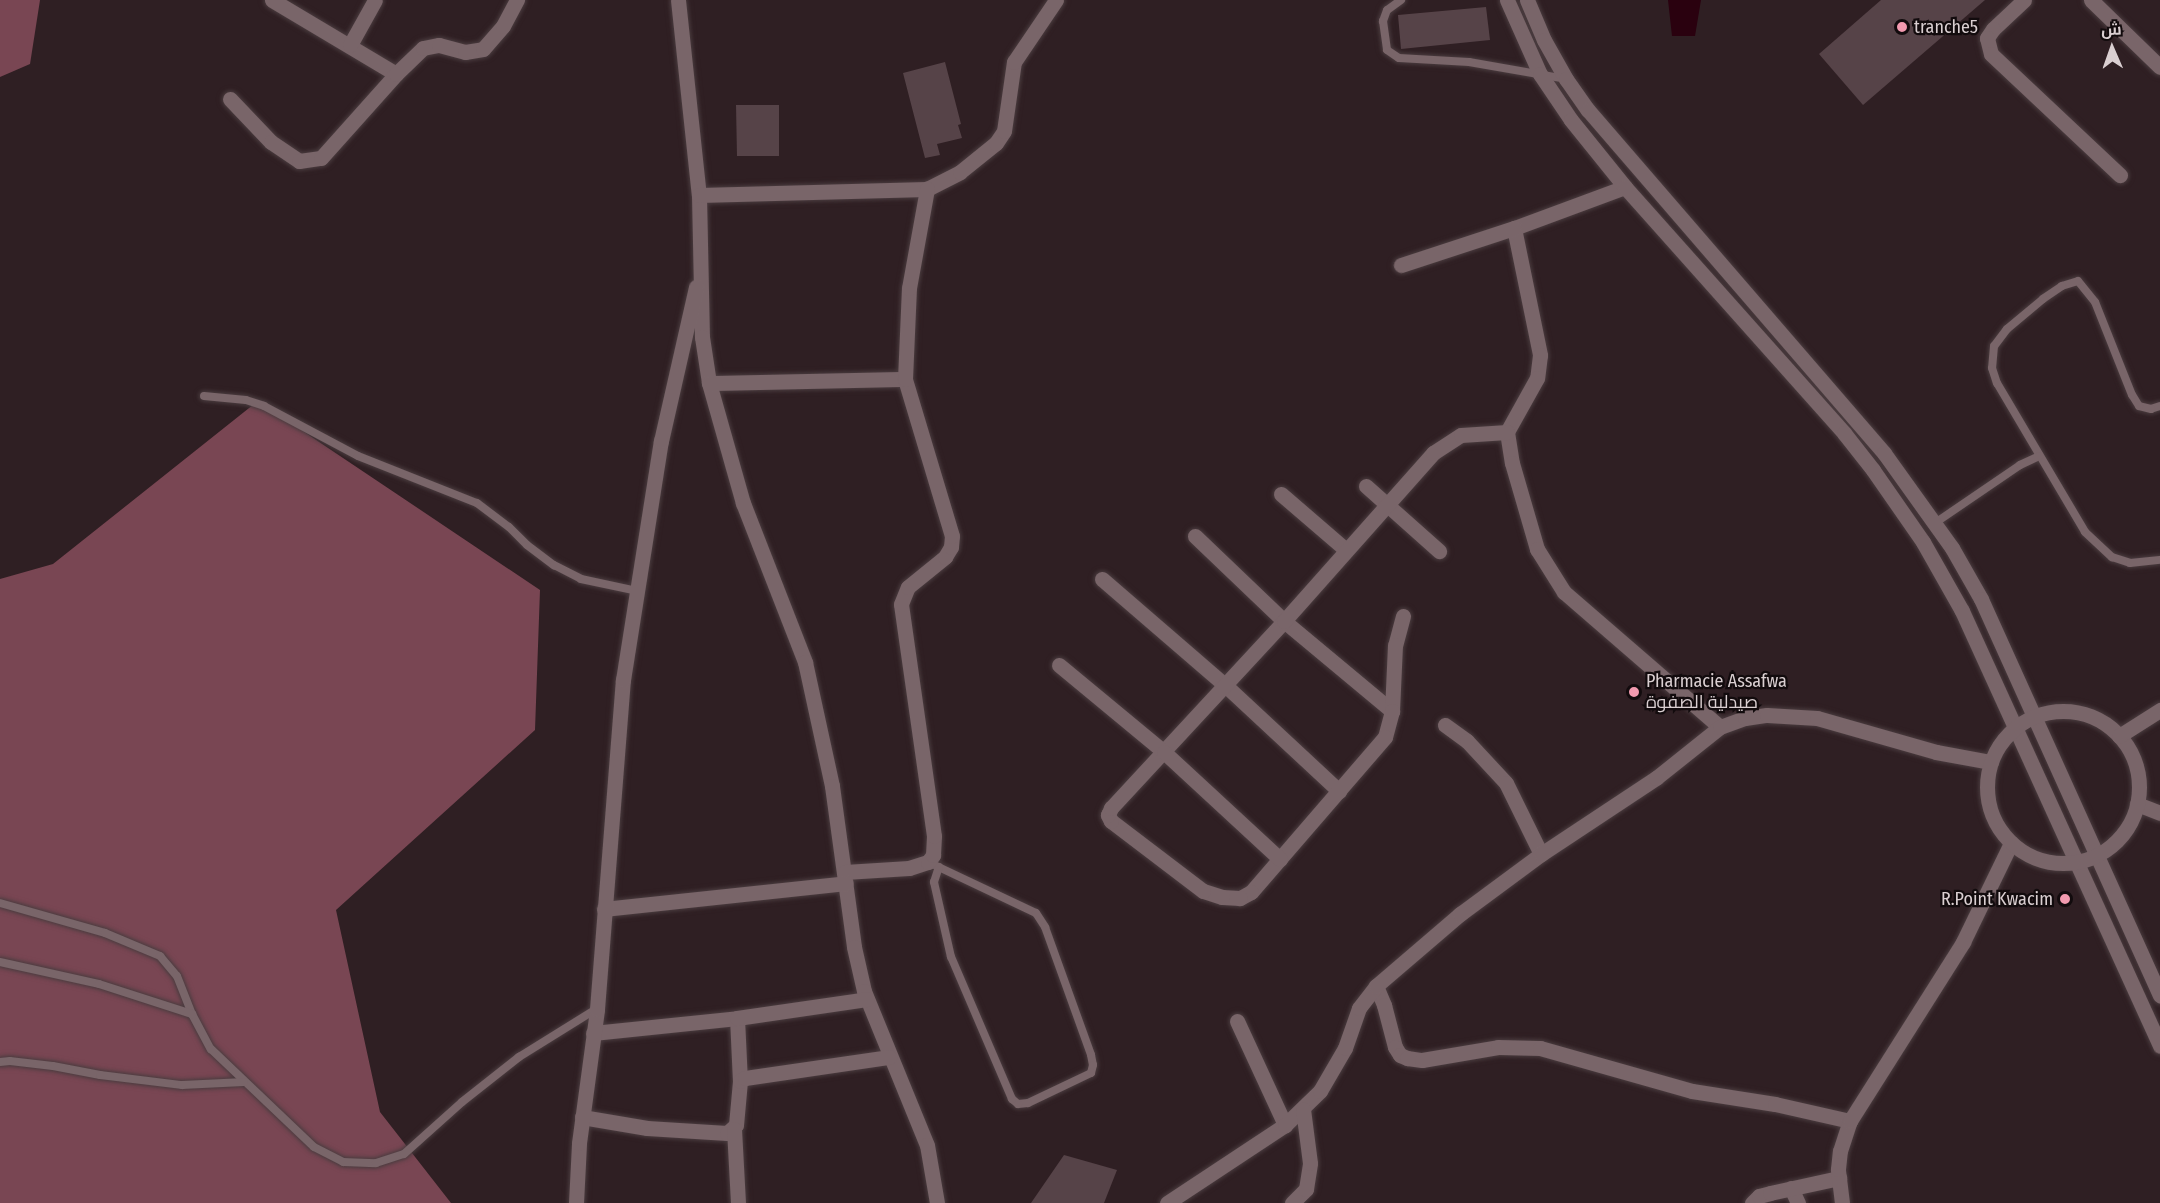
<!DOCTYPE html>
<meta charset="utf-8">
<style>
body{margin:0}
#map{position:relative;width:2160px;height:1203px;overflow:hidden;background:#2f1f23;font-family:"Fira Sans Condensed",Cairo,sans-serif}
div>[style]{position:absolute}
[style*='--x']{left:calc(var(--x)*1px);top:calc(var(--y)*1px);width:calc(var(--w)*1px);rotate:calc(var(--a)*1deg)}
.forest>*{inset:0;background:#794653}
.water>*{inset:0;background:#2a010f}
.building>*{inset:0;background:#564348}
.roads{filter:drop-shadow(0 0 2px #4a3c3f) drop-shadow(0 0 2px #4a3c3f)}
.lane>*{height:8px;margin:-4px;padding:0 4px;transform-origin:4px;border-radius:4px;background:#796569}
.street>*{height:15px;margin:-7.5px;padding:0 7.5px;transform-origin:7.5px;border-radius:7.5px;background:#796569}
.secondary>*{height:15px;margin:-7.5px;padding:0 7.5px;transform-origin:7.5px;border-radius:7.5px;background:#796569}
.secondary>.ring{margin:-7.5px;padding:0;box-sizing:content-box;background:none;border:15px solid #796569;border-radius:50%}
.dots>*{width:16px;height:16px;translate:-50% -50%;box-sizing:border-box;border:3px solid #120b0d;border-radius:50%}
span{translate:-50% -50%;white-space:nowrap;text-align:center;line-height:1.15;-webkit-text-stroke:4.5px #120b0d;paint-order:stroke}
.poi-label{font-size:18px;color:#dacfd1}
.left{translate:0 -50%;text-align:left}
.right{translate:-100% -50%;text-align:right}
.north{position:absolute;left:2082px;top:18px;width:60px;height:60px;-webkit-text-stroke:4px #120b0d;paint-order:stroke;rotate:358deg;font-size:16px;font-weight:700;line-height:24px;text-align:center;color:#dacfd1}
.north::after{content:'';display:block;margin:auto;width:21px;height:27px;background:#dacfd1;clip-path:polygon(50% 0,100% 100%,50% 72%,0 100%)}
</style>
<div id="map">
<div class="forest">
<i style="clip-path:polygon(0 0,40px 0,30px 64px,0 77px)"></i>
<i style="clip-path:polygon(258px 401px,540px 590px,535px 730px,336px 910px,380px 1112px,451px 1203px,0 1203px,0 579px,53px 564px)"></i>
</div>
<div class="water">
<i style="clip-path:polygon(1668px 0,1701px 0,1695px 36px,1672px 36px)"></i>
</div>
<div class="building">
<i style="clip-path:polygon(1881px 0,1985px 0,1863px 105px,1819px 54px)"></i>
<i style="clip-path:polygon(1486px 7px,1490px 40px,1401px 49px,1398px 15px)"></i>
<i style="clip-path:polygon(945px 62px,961px 124px,958px 125px,962px 138px,937px 144px,940px 155px,925px 158px,903px 73px)"></i>
<i style="clip-path:polygon(736px 105px,779px 105px,779px 156px,737px 156px)"></i>
<i style="clip-path:polygon(1064px 1155px,1117px 1170px,1104px 1203px,1031px 1203px)"></i>
</div>
<div class="roads">
<div class="lane">
<i style="--x:1401;--y:0;--w:17;--a:144"></i>
<i style="--x:1387;--y:10;--w:12;--a:110"></i>
<i style="--x:1383;--y:21;--w:29;--a:82"></i>
<i style="--x:1387;--y:50;--w:14;--a:34"></i>
<i style="--x:1399;--y:58;--w:70;--a:3.3"></i>
<i style="--x:1469;--y:62;--w:98;--a:9.9"></i>
<i style="--x:204;--y:396;--w:42;--a:5.4"></i>
<i style="--x:246;--y:400;--w:19;--a:18"></i>
<i style="--x:264;--y:406;--w:106;--a:28"></i>
<i style="--x:358;--y:456;--w:128;--a:21.6"></i>
<i style="--x:477;--y:503;--w:40;--a:37"></i>
<i style="--x:509;--y:527;--w:25;--a:45"></i>
<i style="--x:527;--y:545;--w:34;--a:37"></i>
<i style="--x:554;--y:565;--w:30;--a:27"></i>
<i style="--x:581;--y:579;--w:57;--a:12.1"></i>
<i style="--x:2160;--y:406;--w:9;--a:162"></i>
<i style="--x:2151;--y:409;--w:12;--a:-166"></i>
<i style="--x:2139;--y:406;--w:13;--a:-122"></i>
<i style="--x:2132;--y:395;--w:100;--a:-111.7"></i>
<i style="--x:2095;--y:302;--w:27;--a:-129"></i>
<i style="--x:2078;--y:281;--w:17;--a:163"></i>
<i style="--x:2062;--y:286;--w:23;--a:146"></i>
<i style="--x:2043;--y:299;--w:47;--a:140.2"></i>
<i style="--x:2007;--y:329;--w:21;--a:127"></i>
<i style="--x:1994;--y:346;--w:22;--a:95"></i>
<i style="--x:1992;--y:368;--w:16;--a:72"></i>
<i style="--x:1997;--y:383;--w:173;--a:59.4"></i>
<i style="--x:2085;--y:532;--w:37;--a:43"></i>
<i style="--x:2112;--y:557;--w:19;--a:18"></i>
<i style="--x:2130;--y:563;--w:30;--a:-6"></i>
<i style="--x:1935;--y:523;--w:103;--a:-34.3"></i>
<i style="--x:2020;--y:465;--w:21;--a:-25"></i>
<i style="--x:928;--y:862;--w:119;--a:25.3"></i>
<i style="--x:1036;--y:913;--w:17;--a:57"></i>
<i style="--x:1045;--y:927;--w:136;--a:70.2"></i>
<i style="--x:1091;--y:1055;--w:10;--a:79"></i>
<i style="--x:1093;--y:1065;--w:8;--a:104"></i>
<i style="--x:1091;--y:1073;--w:70;--a:154.5"></i>
<i style="--x:1028;--y:1103;--w:10;--a:174"></i>
<i style="--x:1018;--y:1104;--w:8;--a:-140"></i>
<i style="--x:1012;--y:1099;--w:155;--a:-113.2"></i>
<i style="--x:951;--y:957;--w:77;--a:-102.8"></i>
<i style="--x:934;--y:882;--w:16;--a:-72"></i>
<i style="--x:0;--y:903;--w:109;--a:15.9"></i>
<i style="--x:105;--y:933;--w:60;--a:22.7"></i>
<i style="--x:160;--y:956;--w:26;--a:50"></i>
<i style="--x:177;--y:976;--w:41;--a:68.5"></i>
<i style="--x:192;--y:1014;--w:40;--a:62"></i>
<i style="--x:211;--y:1049;--w:142;--a:43.6"></i>
<i style="--x:314;--y:1147;--w:33;--a:27"></i>
<i style="--x:343;--y:1162;--w:33;--a:2"></i>
<i style="--x:376;--y:1163;--w:29;--a:-18"></i>
<i style="--x:404;--y:1154;--w:78;--a:-41.9"></i>
<i style="--x:462;--y:1102;--w:73;--a:-38.3"></i>
<i style="--x:519;--y:1057;--w:91;--a:-31.9"></i>
<i style="--x:0;--y:962;--w:101;--a:12.5"></i>
<i style="--x:99;--y:984;--w:98;--a:17.9"></i>
<i style="--x:0;--y:1062;--w:10;--a:-6"></i>
<i style="--x:10;--y:1061;--w:43;--a:6.6"></i>
<i style="--x:53;--y:1066;--w:48;--a:10.8"></i>
<i style="--x:100;--y:1075;--w:83;--a:7"></i>
<i style="--x:182;--y:1085;--w:62;--a:-2.8"></i>
</div>
<div class="street">
<i style="--x:272;--y:0;--w:144;--a:30.8"></i>
<i style="--x:678;--y:0;--w:196;--a:83.9"></i>
<i style="--x:699;--y:195;--w:142;--a:88.8"></i>
<i style="--x:702;--y:337;--w:47;--a:81.3"></i>
<i style="--x:709;--y:383;--w:125;--a:74.2"></i>
<i style="--x:743;--y:503;--w:171;--a:68.7"></i>
<i style="--x:805;--y:662;--w:127;--a:77.7"></i>
<i style="--x:832;--y:786;--w:162;--a:82.2"></i>
<i style="--x:854;--y:947;--w:45;--a:77.2"></i>
<i style="--x:864;--y:991;--w:166;--a:67.8"></i>
<i style="--x:927;--y:1145;--w:59;--a:80.2"></i>
<i style="--x:2024;--y:0;--w:42;--a:136.9"></i>
<i style="--x:1993;--y:29;--w:11;--a:124"></i>
<i style="--x:1987;--y:38;--w:16;--a:76"></i>
<i style="--x:1991;--y:54;--w:177;--a:43.2"></i>
<i style="--x:2091;--y:0;--w:96;--a:44.2"></i>
<i style="--x:350;--y:45;--w:51;--a:-60.9"></i>
<i style="--x:230;--y:99;--w:59;--a:46.4"></i>
<i style="--x:271;--y:142;--w:34;--a:34"></i>
<i style="--x:299;--y:161;--w:22;--a:-8"></i>
<i style="--x:321;--y:158;--w:113;--a:-48.2"></i>
<i style="--x:396;--y:74;--w:37;--a:-44"></i>
<i style="--x:423;--y:48;--w:16;--a:-11"></i>
<i style="--x:439;--y:45;--w:27;--a:15"></i>
<i style="--x:465;--y:52;--w:18;--a:-9"></i>
<i style="--x:483;--y:49;--w:30;--a:-49"></i>
<i style="--x:503;--y:26;--w:30;--a:-62"></i>
<i style="--x:1625;--y:187;--w:118;--a:159.7"></i>
<i style="--x:1514;--y:228;--w:130;--a:78.4"></i>
<i style="--x:1540;--y:355;--w:23;--a:97"></i>
<i style="--x:1537;--y:378;--w:62;--a:119.1"></i>
<i style="--x:1507;--y:432;--w:31;--a:81"></i>
<i style="--x:1512;--y:463;--w:90;--a:73.8"></i>
<i style="--x:1537;--y:549;--w:51;--a:57.9"></i>
<i style="--x:1564;--y:592;--w:206;--a:40.9"></i>
<i style="--x:699;--y:195;--w:228;--a:-1.5"></i>
<i style="--x:927;--y:189;--w:37;--a:-27"></i>
<i style="--x:960;--y:172;--w:46;--a:-38.9"></i>
<i style="--x:996;--y:143;--w:14;--a:-56"></i>
<i style="--x:1004;--y:131;--w:70;--a:-81.8"></i>
<i style="--x:1014;--y:62;--w:75;--a:-55.9"></i>
<i style="--x:1401;--y:265;--w:119;--a:-18.1"></i>
<i style="--x:709;--y:383;--w:196;--a:-1.2"></i>
<i style="--x:1366;--y:486;--w:98;--a:41.7"></i>
<i style="--x:1281;--y:494;--w:86;--a:40.7"></i>
<i style="--x:1195;--y:536;--w:123;--a:43.7"></i>
<i style="--x:1284;--y:621;--w:141;--a:39.8"></i>
<i style="--x:1102;--y:579;--w:162;--a:40.8"></i>
<i style="--x:1225;--y:685;--w:156;--a:42.9"></i>
<i style="--x:1403;--y:616;--w:30;--a:105"></i>
<i style="--x:1395;--y:645;--w:66;--a:92.6"></i>
<i style="--x:1392;--y:711;--w:27;--a:105"></i>
<i style="--x:1385;--y:737;--w:205;--a:130.8"></i>
<i style="--x:1251;--y:892;--w:13;--a:151"></i>
<i style="--x:1240;--y:898;--w:18;--a:-177"></i>
<i style="--x:1222;--y:897;--w:20;--a:-162"></i>
<i style="--x:1203;--y:891;--w:116;--a:-142.7"></i>
<i style="--x:1111;--y:821;--w:7;--a:-117"></i>
<i style="--x:1108;--y:815;--w:8;--a:-67"></i>
<i style="--x:1111;--y:808;--w:255;--a:-47.2"></i>
<i style="--x:1284;--y:621;--w:225;--a:-48.4"></i>
<i style="--x:1433;--y:453;--w:33;--a:-33"></i>
<i style="--x:1461;--y:435;--w:46;--a:-3.7"></i>
<i style="--x:1059;--y:665;--w:136;--a:39.6"></i>
<i style="--x:1164;--y:752;--w:158;--a:42.7"></i>
<i style="--x:1445;--y:725;--w:27;--a:36"></i>
<i style="--x:1467;--y:741;--w:57;--a:47.1"></i>
<i style="--x:1506;--y:783;--w:79;--a:63.8"></i>
<i style="--x:2137;--y:804;--w:25;--a:21"></i>
<i style="--x:845;--y:872;--w:64;--a:-3.6"></i>
<i style="--x:909;--y:868;--w:20;--a:-18"></i>
<i style="--x:928;--y:862;--w:9;--a:-54"></i>
<i style="--x:933;--y:855;--w:19;--a:-87"></i>
<i style="--x:934;--y:836;--w:234;--a:-98.1"></i>
<i style="--x:901;--y:604;--w:18;--a:-68"></i>
<i style="--x:908;--y:587;--w:48;--a:-39"></i>
<i style="--x:945;--y:557;--w:12;--a:-59"></i>
<i style="--x:951;--y:547;--w:11;--a:-85"></i>
<i style="--x:952;--y:536;--w:164;--a:-106.7"></i>
<i style="--x:905;--y:379;--w:91;--a:-87.5"></i>
<i style="--x:909;--y:288;--w:101;--a:-79.7"></i>
<i style="--x:604;--y:909;--w:243;--a:-6.1"></i>
<i style="--x:1376;--y:986;--w:21;--a:67"></i>
<i style="--x:1384;--y:1005;--w:43;--a:75.3"></i>
<i style="--x:1395;--y:1047;--w:9;--a:58"></i>
<i style="--x:1400;--y:1055;--w:8;--a:23"></i>
<i style="--x:1407;--y:1058;--w:15;--a:8"></i>
<i style="--x:1422;--y:1060;--w:77;--a:-9.7"></i>
<i style="--x:1498;--y:1047;--w:42;--a:1.4"></i>
<i style="--x:1540;--y:1048;--w:158;--a:15.8"></i>
<i style="--x:1692;--y:1091;--w:84;--a:8.9"></i>
<i style="--x:1775;--y:1104;--w:77;--a:12.8"></i>
<i style="--x:737;--y:1018;--w:63;--a:87.3"></i>
<i style="--x:1237;--y:1021;--w:115;--a:65.2"></i>
<i style="--x:593;--y:1033;--w:145;--a:-5.9"></i>
<i style="--x:737;--y:1018;--w:131;--a:-8.3"></i>
<i style="--x:582;--y:1117;--w:66;--a:9.6"></i>
<i style="--x:647;--y:1128;--w:80;--a:3.6"></i>
<i style="--x:727;--y:1133;--w:12;--a:-42"></i>
<i style="--x:736;--y:1125;--w:44;--a:-84.8"></i>
<i style="--x:740;--y:1081;--w:6;--a:-31"></i>
<i style="--x:745;--y:1078;--w:146;--a:-8.3"></i>
<i style="--x:734;--y:1129;--w:74;--a:86.9"></i>
<i style="--x:1791;--y:1188;--w:17;--a:65"></i>
<i style="--x:576;--y:1203;--w:60;--a:-87.1"></i>
<i style="--x:579;--y:1143;--w:135;--a:-82.3"></i>
<i style="--x:597;--y:1009;--w:330;--a:-85.5"></i>
<i style="--x:623;--y:680;--w:242;--a:-81"></i>
<i style="--x:661;--y:441;--w:158;--a:-77.2"></i>
<i style="--x:1167;--y:1203;--w:141;--a:-33.5"></i>
<i style="--x:1285;--y:1125;--w:49;--a:-44.2"></i>
<i style="--x:1320;--y:1091;--w:50;--a:-59.8"></i>
<i style="--x:1345;--y:1048;--w:42;--a:-70.7"></i>
<i style="--x:1359;--y:1008;--w:28;--a:-52"></i>
<i style="--x:1376;--y:986;--w:111;--a:-40.6"></i>
<i style="--x:1460;--y:914;--w:101;--a:-36.5"></i>
<i style="--x:1541;--y:854;--w:138;--a:-33.5"></i>
<i style="--x:1656;--y:778;--w:82;--a:-38.6"></i>
<i style="--x:1720;--y:727;--w:27;--a:-20"></i>
<i style="--x:1745;--y:718;--w:22;--a:-8"></i>
<i style="--x:1767;--y:715;--w:50;--a:3.4"></i>
<i style="--x:1817;--y:718;--w:124;--a:15.9"></i>
<i style="--x:1936;--y:752;--w:56;--a:10.3"></i>
<i style="--x:1292;--y:1203;--w:20;--a:-45"></i>
<i style="--x:1306;--y:1189;--w:26;--a:-81"></i>
<i style="--x:1310;--y:1163;--w:54;--a:-97.4"></i>
<i style="--x:1752;--y:1203;--w:10;--a:-45"></i>
<i style="--x:1759;--y:1196;--w:11;--a:-15"></i>
<i style="--x:1770;--y:1193;--w:71;--a:-12.3"></i>
<i style="--x:1842;--y:1203;--w:34;--a:-97"></i>
<i style="--x:1838;--y:1169;--w:18;--a:-84"></i>
<i style="--x:1840;--y:1151;--w:32;--a:-72"></i>
<i style="--x:1850;--y:1121;--w:212;--a:-57.7"></i>
<i style="--x:1963;--y:942;--w:110;--a:-64.1"></i>
</div>
<div class="secondary">
<i style="--x:1507;--y:0;--w:81;--a:66"></i>
<i style="--x:1540;--y:74;--w:55;--a:56"></i>
<i style="--x:1571;--y:120;--w:86;--a:51.1"></i>
<i style="--x:1625;--y:187;--w:329;--a:48.3"></i>
<i style="--x:1844;--y:433;--w:47;--a:51.9"></i>
<i style="--x:1873;--y:470;--w:88;--a:55.2"></i>
<i style="--x:1923;--y:542;--w:79;--a:60.5"></i>
<i style="--x:1962;--y:611;--w:478;--a:65.5"></i>
<i style="--x:1527;--y:0;--w:43;--a:67"></i>
<i style="--x:1544;--y:40;--w:45;--a:60.6"></i>
<i style="--x:1566;--y:79;--w:38;--a:55"></i>
<i style="--x:1588;--y:110;--w:453;--a:49.2"></i>
<i style="--x:1884;--y:453;--w:117;--a:54.4"></i>
<i style="--x:1952;--y:548;--w:59;--a:60.4"></i>
<i style="--x:1981;--y:599;--w:435;--a:65.7"></i>
<i class="ring" style="left:1987px;top:711px;width:137px;height:137px"></i>
<i style="--x:2119;--y:736;--w:49;--a:-32.4"></i>
</div>
</div>
<div class="dots">
<i style="left:1902px;top:27px;background:#f29aaf"></i>
<i style="left:1634px;top:692px;background:#f29aaf"></i>
<i style="left:2065px;top:899px;background:#f29aaf"></i>
</div>
<div class="poi-label">
<span class="left" style="left:1914px;top:27px">tranche5</span>
<span class="left" style="left:1646px;top:692px">Pharmacie Assafwa<br>صيدلية الصفوة</span>
<span class="right" style="left:2053px;top:899px">R.Point Kwacim</span>
</div>
<div class="north">ش</div>
</div>
